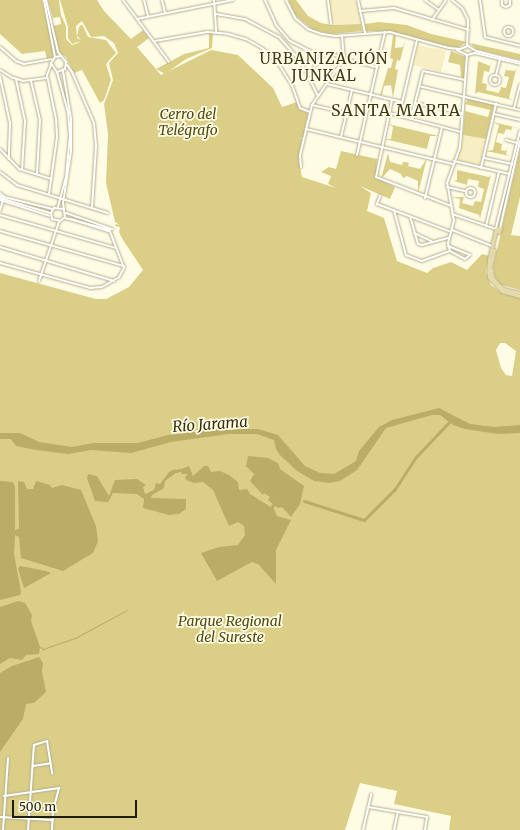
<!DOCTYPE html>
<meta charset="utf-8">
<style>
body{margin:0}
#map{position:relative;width:520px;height:830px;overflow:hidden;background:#fffce6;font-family:Merriweather,serif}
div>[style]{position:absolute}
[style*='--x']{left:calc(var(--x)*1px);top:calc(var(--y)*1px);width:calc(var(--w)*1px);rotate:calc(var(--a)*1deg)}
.built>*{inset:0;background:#f7efc3}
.green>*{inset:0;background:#dbcf88}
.water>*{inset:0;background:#baad65}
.stream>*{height:1px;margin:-0.5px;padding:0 0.5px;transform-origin:0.5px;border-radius:0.5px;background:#baad65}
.river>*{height:3px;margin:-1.5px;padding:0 1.5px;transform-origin:1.5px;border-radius:1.5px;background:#baad65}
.roads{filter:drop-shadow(0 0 1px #b4ae8b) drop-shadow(0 0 1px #b4ae8b)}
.minor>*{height:2px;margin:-1px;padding:0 1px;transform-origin:1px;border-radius:1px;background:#fff}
.minor>.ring{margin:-1px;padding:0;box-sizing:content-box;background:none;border:2px solid #fff;border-radius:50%}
.major>*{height:3px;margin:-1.5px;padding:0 1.5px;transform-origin:1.5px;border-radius:1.5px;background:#e4dba9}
span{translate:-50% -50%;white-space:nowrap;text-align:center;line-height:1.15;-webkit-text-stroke:3.5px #fffce6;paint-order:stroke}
.park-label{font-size:14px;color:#524910;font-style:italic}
.neighbourhood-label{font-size:15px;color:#3e391a;letter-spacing:1px}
.water-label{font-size:15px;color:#342e0d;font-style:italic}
.quarter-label{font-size:16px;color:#3e391a;letter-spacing:1px}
.scale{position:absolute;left:12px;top:800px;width:125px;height:18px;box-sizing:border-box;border:2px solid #201e10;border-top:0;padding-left:5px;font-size:12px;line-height:14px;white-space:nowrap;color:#201e10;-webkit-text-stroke:3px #fffce6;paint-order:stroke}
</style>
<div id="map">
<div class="built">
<i style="clip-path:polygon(329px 0,356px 0,361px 24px,333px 25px)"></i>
<i style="clip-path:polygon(418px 45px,446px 51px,441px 72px,413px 65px)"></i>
<i style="clip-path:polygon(463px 135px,486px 139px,480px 165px,458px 160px)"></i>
</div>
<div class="green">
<i style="clip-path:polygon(0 0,42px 0,54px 55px,52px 58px,47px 59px,45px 51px,22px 54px,0 34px)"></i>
<i style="clip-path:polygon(evenodd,48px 0,59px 0,61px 15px,66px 26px,66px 39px,72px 45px,78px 43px,81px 41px,72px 44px,68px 38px,68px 27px,60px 0,97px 0,104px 11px,131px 39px,143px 30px,149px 38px,137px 47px,161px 75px,211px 50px,238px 55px,273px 88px,282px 107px,297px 102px,300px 110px,308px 113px,303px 138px,299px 139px,302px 139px,299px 161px,302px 177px,336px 188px,328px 184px,331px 176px,321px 172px,329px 167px,336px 169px,341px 151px,377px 159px,376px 178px,395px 187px,390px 199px,360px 186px,371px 193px,367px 211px,384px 218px,397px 261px,427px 273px,433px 268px,451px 262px,467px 270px,482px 254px,489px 256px,486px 272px,491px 285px,503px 294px,520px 297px,520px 830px,449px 830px,451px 816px,394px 804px,397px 791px,360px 783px,345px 830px,0 830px,0 273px,96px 299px,106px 299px,129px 287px,143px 270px,123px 240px,119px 232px,120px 227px,115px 226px,116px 224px,120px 225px,115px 222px,106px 183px,108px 134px,104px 104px,113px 80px,109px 63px,118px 53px,114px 43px,104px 36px,91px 37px,82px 21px,76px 26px,77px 38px,81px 40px,77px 36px,79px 27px,82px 24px,88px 37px,106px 40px,116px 53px,106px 64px,111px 80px,104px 100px,100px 103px,82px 70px,74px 73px,66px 57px,60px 53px,53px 26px,61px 24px,60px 17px,53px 18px,48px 0,500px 343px,505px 343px,516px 351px,512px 376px,506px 375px,501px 368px,496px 350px,500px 343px)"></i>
<i style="clip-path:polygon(288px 0,296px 0,308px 16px,321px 23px,332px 25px,361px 24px,362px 31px,332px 34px,313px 30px,295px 15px)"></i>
<i style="clip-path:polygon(379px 22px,407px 25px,431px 34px,467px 42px,457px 48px,422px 41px,392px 31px,366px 31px,365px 24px)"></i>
<i style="clip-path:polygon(209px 33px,213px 33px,212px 48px,186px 59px,165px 74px,156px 69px,184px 54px,209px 48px)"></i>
<i style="clip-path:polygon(393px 35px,396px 36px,395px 48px,403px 47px,406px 38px,400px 61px,397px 60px,395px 69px,398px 70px,393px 98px,391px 85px,384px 86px,382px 95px,380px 95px,388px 68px,391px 68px,393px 59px,390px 58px)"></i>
<i style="clip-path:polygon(470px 43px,520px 54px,520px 60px,476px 49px)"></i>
<i style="clip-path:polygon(451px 51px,465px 57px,464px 78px,461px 77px,460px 65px,448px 62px)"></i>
<i style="clip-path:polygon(492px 60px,489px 72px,484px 71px,482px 83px,487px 84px,486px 90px,499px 93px,501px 87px,506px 88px,509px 77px,504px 76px,507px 65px,506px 70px,515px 71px,517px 66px,509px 98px,512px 100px,478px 92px,475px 94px,478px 61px,490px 66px)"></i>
<i style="clip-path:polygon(468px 99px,494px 105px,486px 139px,463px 135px,465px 111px,488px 117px,490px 110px,465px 104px)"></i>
<i style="clip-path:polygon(493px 122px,519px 128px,512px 127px,510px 136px,511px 130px,506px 129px,504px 134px,498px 133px,496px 142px,502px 144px,501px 150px,506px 151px,508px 146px,506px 154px,510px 156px,486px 151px,493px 150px,494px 145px,499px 125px)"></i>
<i style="clip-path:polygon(388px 124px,439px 136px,430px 136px,427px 149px,426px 152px,427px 149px,384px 139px,391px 139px,393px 127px)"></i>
<i style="clip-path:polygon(520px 149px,520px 197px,511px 235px,520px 236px,520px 290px,501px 285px,495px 277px,493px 267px)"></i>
<i style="clip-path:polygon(388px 153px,390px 162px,402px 165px,403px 162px,406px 162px,409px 163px,408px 166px,420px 169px,427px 158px,418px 193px,418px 181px,407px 176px,403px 178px,401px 174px,390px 169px,381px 179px)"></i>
<i style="clip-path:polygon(457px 170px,489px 177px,491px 175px,480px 219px,479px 215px,459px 208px,460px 199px,452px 197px,464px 197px,462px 203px,473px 206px,475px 201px,481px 202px,484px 189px,478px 187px,479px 181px,468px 179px,467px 185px,454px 181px,457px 180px)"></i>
</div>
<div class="water">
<i style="clip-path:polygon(439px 408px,470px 424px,494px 427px,520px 425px,520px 433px,498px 434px,465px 429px,453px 425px,440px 415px,432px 415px,386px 428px,357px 470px,340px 481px,329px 483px,314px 481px,297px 471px,280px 455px,276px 449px,274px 440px,257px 434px,228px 434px,171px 442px,131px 453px,91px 450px,68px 454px,36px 450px,16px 446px,11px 439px,0 439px,0 433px,20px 433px,39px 442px,72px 447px,93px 443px,138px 443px,168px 435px,223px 429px,258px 429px,278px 435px,305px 466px,320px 473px,334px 474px,356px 461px,359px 451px,379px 427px,392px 420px)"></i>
<i style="clip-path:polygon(248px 456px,268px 458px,278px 463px,280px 469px,304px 486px,300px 504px,291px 517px,282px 507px,278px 508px,268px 500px,270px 497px,264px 493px,263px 495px,250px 481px,254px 474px,246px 466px)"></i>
<i style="clip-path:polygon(189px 466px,193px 476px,204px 466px,208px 466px,211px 472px,220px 471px,229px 475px,238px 482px,239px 490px,247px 489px,250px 494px,274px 509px,277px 516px,291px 520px,276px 550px,276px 584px,258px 564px,252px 562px,217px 581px,201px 553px,219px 547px,238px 545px,245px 535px,244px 526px,238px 522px,229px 526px,213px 490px,203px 482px,194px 483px,186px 480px,185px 477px,188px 474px,182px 474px,179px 470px)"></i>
<i style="clip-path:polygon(175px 469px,176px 473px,165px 481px,164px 488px,152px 495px,151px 498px,186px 499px,186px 509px,179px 514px,169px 515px,143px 508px,144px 499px,137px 494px,113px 493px,108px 502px,95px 501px,87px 478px,88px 474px,97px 476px,109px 496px,115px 480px,137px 479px,146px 485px,143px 487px,145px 494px,154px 490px,156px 483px,160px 484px,169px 472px)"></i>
<i style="clip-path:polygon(0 481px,13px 482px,15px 487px,15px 530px,19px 529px,18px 481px,24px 482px,27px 489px,33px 489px,36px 481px,50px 485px,52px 488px,62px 485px,81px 490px,96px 526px,98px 541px,93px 553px,63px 571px,21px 558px,19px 537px,15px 535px,14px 554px,21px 592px,20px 595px,0 600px)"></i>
<i style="clip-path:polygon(20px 566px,46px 571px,51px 573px,24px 588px,18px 569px)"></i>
<i style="clip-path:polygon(18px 601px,25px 603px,32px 615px,31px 621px,40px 647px,39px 654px,26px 655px,22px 660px,10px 658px,0 664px,0 607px)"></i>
<i style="clip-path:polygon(39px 657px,43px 663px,42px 672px,46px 692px,34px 703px,26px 704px,23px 719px,0 752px,0 673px,12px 666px)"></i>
</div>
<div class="stream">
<i style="--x:40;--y:647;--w:4;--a:34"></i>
<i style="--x:43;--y:649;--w:36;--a:-19"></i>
<i style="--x:77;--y:637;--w:57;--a:-28.4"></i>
</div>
<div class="river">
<i style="--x:176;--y:471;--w:3;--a:-18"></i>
<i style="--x:304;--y:501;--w:63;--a:17.6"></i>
<i style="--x:364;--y:520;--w:44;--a:-45"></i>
<i style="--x:395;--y:489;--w:37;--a:-57"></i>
<i style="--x:415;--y:458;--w:54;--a:-46.5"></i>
<i style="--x:271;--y:508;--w:5;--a:-53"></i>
</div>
<div class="roads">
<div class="minor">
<i style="--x:44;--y:0;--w:58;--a:79.1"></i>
<i style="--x:46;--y:0;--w:53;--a:77"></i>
<i style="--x:58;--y:52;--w:13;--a:51"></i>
<i style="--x:66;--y:62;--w:7;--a:98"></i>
<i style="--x:65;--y:69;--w:9;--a:159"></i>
<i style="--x:57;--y:72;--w:11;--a:-124"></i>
<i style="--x:51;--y:63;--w:7;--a:-56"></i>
<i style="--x:55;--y:57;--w:6;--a:-9"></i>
<i style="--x:123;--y:0;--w:77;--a:53.4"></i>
<i style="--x:144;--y:0;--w:16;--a:76"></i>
<i style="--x:162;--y:0;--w:13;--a:77"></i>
<i style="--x:214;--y:0;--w:32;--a:86"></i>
<i style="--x:265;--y:0;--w:27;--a:66"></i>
<i style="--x:276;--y:25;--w:21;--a:49"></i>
<i style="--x:290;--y:41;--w:27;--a:27"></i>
<i style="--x:314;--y:53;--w:30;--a:6"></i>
<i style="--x:286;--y:0;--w:20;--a:63"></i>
<i style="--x:295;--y:18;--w:17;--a:40"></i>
<i style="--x:308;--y:29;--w:15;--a:20"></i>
<i style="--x:322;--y:34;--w:14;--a:8"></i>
<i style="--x:336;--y:36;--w:54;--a:-4.2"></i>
<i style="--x:390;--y:32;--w:61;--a:15.2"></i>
<i style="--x:449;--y:48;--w:11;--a:5"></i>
<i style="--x:460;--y:49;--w:9;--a:-21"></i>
<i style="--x:468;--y:46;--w:9;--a:32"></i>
<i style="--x:476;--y:51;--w:45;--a:14"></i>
<i style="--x:328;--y:0;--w:24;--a:83"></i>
<i style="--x:358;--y:0;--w:34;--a:78"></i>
<i style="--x:425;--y:0;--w:17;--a:36"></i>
<i style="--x:452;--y:0;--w:13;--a:39"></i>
<i style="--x:462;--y:8;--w:13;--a:63"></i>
<i style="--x:468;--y:20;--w:26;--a:92"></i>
<i style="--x:480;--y:0;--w:37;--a:82"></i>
<i style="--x:485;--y:37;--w:36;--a:14"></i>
<i style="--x:502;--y:0;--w:5;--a:90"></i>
<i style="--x:502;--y:5;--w:4;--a:27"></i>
<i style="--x:506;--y:7;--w:4;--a:-27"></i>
<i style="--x:510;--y:5;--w:5;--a:-90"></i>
<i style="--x:360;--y:11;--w:34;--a:-5"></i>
<i style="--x:394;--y:8;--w:78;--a:16.3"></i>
<i style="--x:216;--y:14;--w:29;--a:10"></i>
<i style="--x:245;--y:19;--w:38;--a:28"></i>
<i style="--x:279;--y:37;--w:31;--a:48"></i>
<i style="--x:300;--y:60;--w:40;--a:63.4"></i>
<i style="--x:137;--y:19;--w:98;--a:-11.2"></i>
<i style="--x:432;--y:20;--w:24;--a:-55"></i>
<i class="ring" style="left:503.5px;top:26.5px;width:7px;height:7px"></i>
<i style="--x:155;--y:41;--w:53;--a:-9.8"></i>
<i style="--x:207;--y:32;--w:21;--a:5"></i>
<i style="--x:228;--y:34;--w:19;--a:16"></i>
<i style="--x:246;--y:39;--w:20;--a:30"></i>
<i style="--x:263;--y:49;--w:21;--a:43"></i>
<i style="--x:278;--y:63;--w:26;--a:58"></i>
<i style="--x:292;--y:85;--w:24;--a:71"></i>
<i style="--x:300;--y:108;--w:11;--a:22"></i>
<i style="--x:0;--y:47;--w:21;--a:41"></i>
<i style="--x:16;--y:61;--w:9;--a:21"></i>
<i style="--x:24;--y:64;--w:28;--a:-10"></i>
<i style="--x:457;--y:50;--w:11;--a:27"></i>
<i style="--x:467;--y:55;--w:8;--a:-14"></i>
<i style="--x:475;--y:53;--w:46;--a:13.7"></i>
<i style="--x:344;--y:59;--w:34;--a:14"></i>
<i style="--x:67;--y:65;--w:9;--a:54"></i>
<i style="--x:72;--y:72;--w:56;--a:66.7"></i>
<i style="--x:94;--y:123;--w:24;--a:85"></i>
<i style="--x:96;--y:147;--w:61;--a:93.8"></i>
<i style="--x:0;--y:70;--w:13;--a:32"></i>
<i style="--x:11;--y:77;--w:13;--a:18"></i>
<i style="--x:23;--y:81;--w:24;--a:-7"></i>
<i style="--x:63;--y:71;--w:49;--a:80.5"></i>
<i style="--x:71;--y:119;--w:32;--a:90"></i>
<i style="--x:71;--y:151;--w:53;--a:98.7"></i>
<i style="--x:63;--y:203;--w:14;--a:82"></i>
<i style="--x:65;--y:217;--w:6;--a:141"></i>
<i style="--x:60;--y:221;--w:8;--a:-166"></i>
<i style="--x:52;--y:219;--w:6;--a:-99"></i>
<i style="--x:51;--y:213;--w:6;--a:-59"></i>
<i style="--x:54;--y:208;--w:10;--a:6"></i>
<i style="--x:57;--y:72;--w:41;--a:74.6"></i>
<i style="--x:68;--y:112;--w:24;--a:85"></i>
<i style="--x:70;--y:136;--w:41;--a:95.6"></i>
<i style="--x:66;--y:177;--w:31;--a:105"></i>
<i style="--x:309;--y:75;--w:24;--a:-55"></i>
<i style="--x:496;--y:75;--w:16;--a:-76"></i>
<i class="ring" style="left:490px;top:75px;width:8px;height:8px"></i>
<i style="--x:0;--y:77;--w:47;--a:77.7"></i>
<i style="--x:10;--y:123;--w:36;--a:92"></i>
<i style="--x:16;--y:79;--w:43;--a:77.9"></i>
<i style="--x:25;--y:121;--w:49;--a:93.5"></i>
<i style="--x:31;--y:81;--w:40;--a:77"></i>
<i style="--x:40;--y:120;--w:54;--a:93.2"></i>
<i style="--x:327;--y:84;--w:77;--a:13.5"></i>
<i style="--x:419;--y:86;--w:104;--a:13.4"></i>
<i style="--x:392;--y:100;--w:79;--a:101.7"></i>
<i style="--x:376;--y:177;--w:80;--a:21.1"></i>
<i style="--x:415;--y:103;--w:48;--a:12"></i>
<i style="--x:312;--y:105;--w:35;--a:13"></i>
<i style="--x:514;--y:108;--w:24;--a:-75"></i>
<i style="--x:389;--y:113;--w:74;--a:14.8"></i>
<i style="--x:494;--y:114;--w:27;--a:13"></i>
<i style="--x:399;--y:116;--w:78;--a:-76.7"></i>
<i style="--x:411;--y:119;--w:49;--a:-76"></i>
<i style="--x:423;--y:71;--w:43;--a:12.1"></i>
<i style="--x:306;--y:129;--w:151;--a:13.4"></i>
<i style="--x:341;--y:137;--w:48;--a:-76.8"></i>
<i style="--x:506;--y:140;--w:11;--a:15"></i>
<i style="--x:0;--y:149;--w:28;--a:46"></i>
<i style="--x:19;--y:169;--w:34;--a:17"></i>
<i style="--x:357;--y:155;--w:126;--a:-77.2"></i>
<i style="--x:484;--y:158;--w:29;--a:12"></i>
<i style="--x:454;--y:161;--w:57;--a:13.1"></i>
<i style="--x:301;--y:167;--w:12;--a:-95"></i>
<i style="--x:300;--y:155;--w:51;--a:-76.5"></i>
<i style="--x:312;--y:105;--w:56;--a:-55.2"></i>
<i style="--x:344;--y:59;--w:24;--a:-95"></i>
<i style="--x:481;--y:168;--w:66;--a:-76.8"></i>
<i style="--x:0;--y:172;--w:21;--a:37"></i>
<i style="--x:17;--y:185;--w:95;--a:17.1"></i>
<i style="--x:447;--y:187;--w:18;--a:13"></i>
<i class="ring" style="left:465.5px;top:187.5px;width:7px;height:7px"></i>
<i style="--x:0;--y:193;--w:6;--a:39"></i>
<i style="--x:49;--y:194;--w:58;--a:-82"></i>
<i style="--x:57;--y:137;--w:18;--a:-93"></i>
<i style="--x:56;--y:119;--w:45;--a:-101.6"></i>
<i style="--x:47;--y:75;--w:11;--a:-68"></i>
<i style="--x:0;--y:196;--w:54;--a:14"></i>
<i style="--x:380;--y:196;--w:9;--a:111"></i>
<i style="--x:377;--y:204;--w:79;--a:20.7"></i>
<i style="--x:0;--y:198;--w:52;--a:16.7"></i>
<i style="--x:425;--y:198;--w:73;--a:-76.5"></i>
<i style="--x:0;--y:200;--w:52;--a:17.7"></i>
<i style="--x:0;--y:210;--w:10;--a:-73"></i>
<i style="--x:394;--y:210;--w:47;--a:75.1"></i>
<i style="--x:406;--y:255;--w:17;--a:21"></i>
<i style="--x:422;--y:261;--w:30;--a:-20"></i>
<i style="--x:66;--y:213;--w:49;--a:19.2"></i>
<i style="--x:452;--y:214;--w:46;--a:18.8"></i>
<i style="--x:0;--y:215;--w:121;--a:15.9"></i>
<i style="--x:410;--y:216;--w:29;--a:74"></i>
<i style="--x:418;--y:244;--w:4;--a:14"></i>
<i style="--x:422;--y:245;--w:28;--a:-15"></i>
<i style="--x:65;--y:218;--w:47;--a:14.9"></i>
<i style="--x:71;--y:219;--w:40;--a:18"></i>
<i style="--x:486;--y:226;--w:56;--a:-76.5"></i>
<i style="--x:496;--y:228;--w:100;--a:-76.1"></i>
<i style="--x:500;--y:228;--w:89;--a:-77.1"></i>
<i style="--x:452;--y:230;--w:43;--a:21.8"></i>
<i style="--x:0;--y:231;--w:129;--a:15.8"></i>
<i style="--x:414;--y:233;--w:21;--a:25"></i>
<i style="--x:448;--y:246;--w:24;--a:22"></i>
<i style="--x:470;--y:255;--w:6;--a:141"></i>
<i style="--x:465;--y:259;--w:17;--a:-152"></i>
<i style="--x:0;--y:247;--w:119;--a:16.6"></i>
<i style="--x:450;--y:251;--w:8;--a:-104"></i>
<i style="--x:448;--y:243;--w:23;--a:-75"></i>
<i style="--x:454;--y:221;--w:39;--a:-100"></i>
<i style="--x:447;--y:183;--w:38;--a:-70"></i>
<i style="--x:460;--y:147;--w:92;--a:-85.6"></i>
<i style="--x:0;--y:263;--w:93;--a:15.5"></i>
<i style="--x:90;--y:288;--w:12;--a:-5"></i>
<i style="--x:102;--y:287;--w:20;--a:-30"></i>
<i style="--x:119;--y:277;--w:10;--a:-61"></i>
<i style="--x:124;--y:268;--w:42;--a:-111"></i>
<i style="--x:39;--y:281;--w:62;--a:-71.3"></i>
<i style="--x:33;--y:766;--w:18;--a:-9"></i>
<i style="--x:4;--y:796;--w:56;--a:-8.3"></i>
<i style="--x:59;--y:788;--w:23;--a:105"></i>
<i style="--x:53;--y:810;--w:20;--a:93"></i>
<i style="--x:368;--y:807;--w:60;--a:9.6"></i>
<i style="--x:427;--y:817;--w:13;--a:99"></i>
<i style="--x:0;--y:817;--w:53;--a:3.2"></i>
<i style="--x:3;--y:830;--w:72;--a:-86"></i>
<i style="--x:28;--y:830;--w:85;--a:-86"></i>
<i style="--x:34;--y:745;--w:14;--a:-17"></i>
<i style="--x:47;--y:741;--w:33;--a:81"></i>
<i style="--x:363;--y:830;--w:37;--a:-77"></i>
<i style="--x:394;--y:830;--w:19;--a:-78"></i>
</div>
<div class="major">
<i style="--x:496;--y:231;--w:3;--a:18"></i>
<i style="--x:499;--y:232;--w:4;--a:-76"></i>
<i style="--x:500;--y:228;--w:4;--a:166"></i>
<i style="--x:496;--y:229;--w:32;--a:103"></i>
<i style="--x:489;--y:260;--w:17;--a:90"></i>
<i style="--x:489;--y:277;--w:19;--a:47"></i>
<i style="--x:502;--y:291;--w:19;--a:16"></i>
<i style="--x:494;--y:250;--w:17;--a:103"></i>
<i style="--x:490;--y:267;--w:12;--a:76"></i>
<i style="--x:493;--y:279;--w:14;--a:45"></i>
<i style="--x:503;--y:289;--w:17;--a:13"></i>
</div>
</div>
<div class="park-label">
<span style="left:188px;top:122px">Cerro del<br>Telégrafo</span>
<span style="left:230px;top:629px">Parque Regional<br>del Sureste</span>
</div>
<div class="neighbourhood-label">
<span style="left:324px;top:67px">URBANIZACIÓN<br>JUNKAL</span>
</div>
<div class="water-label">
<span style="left:210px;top:424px;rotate:-4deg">Río Jarama</span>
</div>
<div class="quarter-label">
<span style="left:396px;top:110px">SANTA MARTA</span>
</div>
<div class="scale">500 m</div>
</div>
